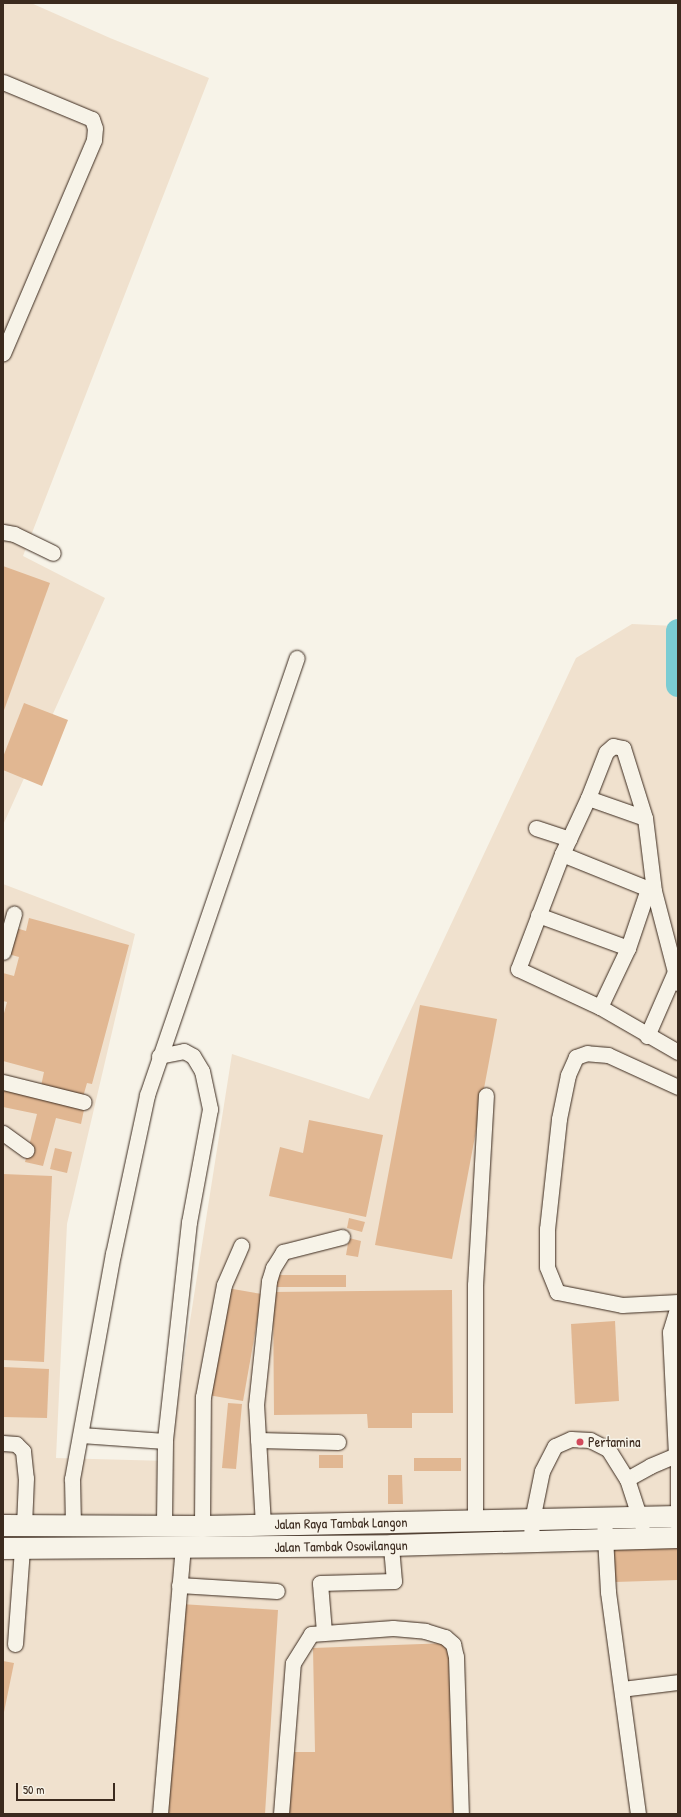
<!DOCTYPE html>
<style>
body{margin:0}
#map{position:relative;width:681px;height:1817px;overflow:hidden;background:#f7f3e8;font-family:"Patrick Hand",sans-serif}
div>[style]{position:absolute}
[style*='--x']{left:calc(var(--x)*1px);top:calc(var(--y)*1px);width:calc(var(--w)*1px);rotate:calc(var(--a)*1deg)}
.built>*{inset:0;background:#f0e1ce}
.river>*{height:24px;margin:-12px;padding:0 12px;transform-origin:12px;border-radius:12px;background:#7bccd3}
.building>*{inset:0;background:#e1b792}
.roads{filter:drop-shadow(0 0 1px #3b2a1e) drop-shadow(0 0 1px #3b2a1e)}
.minor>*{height:15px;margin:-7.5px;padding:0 7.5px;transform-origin:7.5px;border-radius:7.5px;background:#f7f3e8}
.highway>*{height:21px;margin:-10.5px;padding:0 10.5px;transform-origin:10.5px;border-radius:10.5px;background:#f7f3e8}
.dots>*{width:11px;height:11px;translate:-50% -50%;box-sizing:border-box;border:2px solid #f7f3e8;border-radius:50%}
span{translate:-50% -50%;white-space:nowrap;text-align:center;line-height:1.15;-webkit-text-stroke:3px #f7f3e8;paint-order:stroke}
.poi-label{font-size:14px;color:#3b2a1e}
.left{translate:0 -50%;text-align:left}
.street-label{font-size:14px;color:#3b2a1e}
.frame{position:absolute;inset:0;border:4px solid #3b2a1e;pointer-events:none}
.scale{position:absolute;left:16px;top:1783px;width:99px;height:18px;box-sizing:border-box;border:2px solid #3b2a1e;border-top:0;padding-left:5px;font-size:12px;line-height:14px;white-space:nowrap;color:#3b2a1e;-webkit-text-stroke:3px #f7f3e8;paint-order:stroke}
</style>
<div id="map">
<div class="built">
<i style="clip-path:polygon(3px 3px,31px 3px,110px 38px,209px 78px,23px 556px,105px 598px,3px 825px)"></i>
<i style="clip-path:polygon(678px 617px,678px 1814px,3px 1814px,3px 884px,135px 934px,67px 1224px,56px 1458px,168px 1461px,232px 1054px,369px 1099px,576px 658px,632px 624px,675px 626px)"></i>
</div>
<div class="river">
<i style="--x:678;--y:631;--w:54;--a:90"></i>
</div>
<div class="building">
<i style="clip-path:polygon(3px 566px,50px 583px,3px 713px)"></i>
<i style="clip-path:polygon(24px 703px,68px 720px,42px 786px,3px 770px,3px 757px)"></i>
<i style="clip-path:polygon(29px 918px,129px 945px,92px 1084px,87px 1083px,83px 1097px,41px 1086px,44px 1072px,3px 1061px,3px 1017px,7px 1002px,3px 1001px,3px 973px,14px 976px,19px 957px,8px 954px,16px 928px,26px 931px)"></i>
<i style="clip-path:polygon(420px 1005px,497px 1019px,452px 1259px,375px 1245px)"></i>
<i style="clip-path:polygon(3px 1087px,85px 1105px,81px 1124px,56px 1118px,43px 1166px,25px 1162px,37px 1114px,3px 1107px)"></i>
<i style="clip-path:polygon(309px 1120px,383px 1135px,366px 1217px,269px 1196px,280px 1147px,303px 1153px)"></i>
<i style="clip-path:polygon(55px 1148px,72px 1152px,67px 1173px,50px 1169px)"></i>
<i style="clip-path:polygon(3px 1174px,52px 1176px,44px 1362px,3px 1360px)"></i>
<i style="clip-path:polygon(349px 1218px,365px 1222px,362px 1232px,347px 1228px)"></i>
<i style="clip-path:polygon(349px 1238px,361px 1241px,358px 1257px,346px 1255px)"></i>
<i style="clip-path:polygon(275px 1275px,346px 1275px,346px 1287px,275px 1287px)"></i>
<i style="clip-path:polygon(227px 1288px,262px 1294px,243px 1401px,208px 1395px)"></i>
<i style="clip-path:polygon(452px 1290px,453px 1413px,412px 1413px,412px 1428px,368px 1428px,367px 1414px,274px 1415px,273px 1292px)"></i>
<i style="clip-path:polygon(615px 1321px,619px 1401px,575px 1404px,571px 1324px)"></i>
<i style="clip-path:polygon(3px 1367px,49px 1369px,47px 1418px,3px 1417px)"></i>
<i style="clip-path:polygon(228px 1403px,242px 1404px,236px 1469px,222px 1468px)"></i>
<i style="clip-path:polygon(319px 1455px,343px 1455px,343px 1468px,319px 1468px)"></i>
<i style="clip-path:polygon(414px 1458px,461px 1458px,461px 1471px,414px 1471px)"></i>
<i style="clip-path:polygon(388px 1475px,402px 1475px,403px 1504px,388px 1504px)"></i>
<i style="clip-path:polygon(678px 1544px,678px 1580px,615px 1582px,614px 1546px)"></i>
<i style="clip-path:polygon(181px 1604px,278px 1610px,265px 1814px,167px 1814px)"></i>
<i style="clip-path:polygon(449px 1643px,456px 1814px,287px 1814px,286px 1752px,315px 1752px,313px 1648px)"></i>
<i style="clip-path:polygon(3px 1661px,14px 1663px,4px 1712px,3px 1712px)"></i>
</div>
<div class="roads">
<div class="minor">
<i style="--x:3;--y:82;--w:96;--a:22.6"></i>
<i style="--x:92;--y:119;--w:9;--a:72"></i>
<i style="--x:95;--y:128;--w:12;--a:95"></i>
<i style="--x:94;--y:140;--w:232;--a:113.1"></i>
<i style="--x:3;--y:532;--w:11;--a:10"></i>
<i style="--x:14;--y:534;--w:43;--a:26"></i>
<i style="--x:588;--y:798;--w:60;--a:19.3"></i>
<i style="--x:536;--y:828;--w:35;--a:18"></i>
<i style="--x:562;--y:854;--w:99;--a:21.9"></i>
<i style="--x:538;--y:915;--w:96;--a:20.1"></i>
<i style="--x:3;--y:952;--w:40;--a:-74"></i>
<i style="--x:678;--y:983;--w:95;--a:-104.6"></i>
<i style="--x:654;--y:891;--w:74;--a:-97"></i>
<i style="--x:645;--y:818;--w:73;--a:-107.4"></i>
<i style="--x:623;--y:748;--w:10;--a:-169"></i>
<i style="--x:613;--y:746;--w:9;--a:139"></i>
<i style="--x:606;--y:752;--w:49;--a:111.4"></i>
<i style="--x:588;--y:798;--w:62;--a:114.9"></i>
<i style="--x:562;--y:854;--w:123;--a:110.9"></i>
<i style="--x:518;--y:969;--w:90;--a:24.9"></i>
<i style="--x:600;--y:1007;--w:90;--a:30"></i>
<i style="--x:600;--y:1007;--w:65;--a:-64.6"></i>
<i style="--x:628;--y:948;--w:62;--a:-71.3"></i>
<i style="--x:647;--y:1036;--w:68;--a:-66.5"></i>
<i style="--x:159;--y:1056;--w:25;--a:-11"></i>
<i style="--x:184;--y:1051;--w:10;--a:29"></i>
<i style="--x:193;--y:1056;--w:17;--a:59"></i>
<i style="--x:202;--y:1071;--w:39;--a:78"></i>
<i style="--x:210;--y:1109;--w:115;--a:100.5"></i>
<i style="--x:189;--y:1222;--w:220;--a:96.3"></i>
<i style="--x:3;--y:1082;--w:83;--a:13.9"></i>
<i style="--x:678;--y:1087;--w:77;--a:-155.4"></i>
<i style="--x:608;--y:1055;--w:21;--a:-175"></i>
<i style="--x:587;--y:1053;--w:12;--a:160"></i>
<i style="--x:576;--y:1057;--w:20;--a:114"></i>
<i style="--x:568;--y:1075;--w:45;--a:101.6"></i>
<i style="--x:559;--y:1119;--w:111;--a:96.2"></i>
<i style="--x:547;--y:1229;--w:38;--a:90"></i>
<i style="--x:547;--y:1267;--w:27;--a:68"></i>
<i style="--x:557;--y:1292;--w:66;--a:11.3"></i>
<i style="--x:622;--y:1305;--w:56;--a:-3.1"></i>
<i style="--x:3;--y:1133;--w:29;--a:36"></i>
<i style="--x:81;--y:1435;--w:84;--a:4.1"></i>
<i style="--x:165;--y:1441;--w:84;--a:90.7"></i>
<i style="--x:258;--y:1440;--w:80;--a:1.4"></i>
<i style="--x:3;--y:1443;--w:13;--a:4"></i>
<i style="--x:16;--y:1444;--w:10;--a:45"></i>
<i style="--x:23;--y:1451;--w:27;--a:84"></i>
<i style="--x:26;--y:1478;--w:48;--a:92.4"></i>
<i style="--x:627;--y:1479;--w:26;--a:-29"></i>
<i style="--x:650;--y:1466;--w:28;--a:-23"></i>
<i style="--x:676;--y:1455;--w:123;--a:-92.8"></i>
<i style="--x:670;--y:1332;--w:28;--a:-73"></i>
<i style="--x:604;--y:1518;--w:74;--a:86.9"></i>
<i style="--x:608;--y:1592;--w:224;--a:82.3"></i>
<i style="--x:475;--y:1521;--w:236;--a:-90"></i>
<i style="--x:475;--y:1285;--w:190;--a:-86.7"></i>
<i style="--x:73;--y:1525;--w:46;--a:-91.2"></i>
<i style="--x:72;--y:1479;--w:229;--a:-79.7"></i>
<i style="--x:113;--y:1254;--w:163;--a:-77.9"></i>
<i style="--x:147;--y:1095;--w:462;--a:-71.1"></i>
<i style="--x:263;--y:1525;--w:120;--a:-93.3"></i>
<i style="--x:256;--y:1405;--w:125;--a:-84"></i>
<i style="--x:269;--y:1281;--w:14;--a:-73"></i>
<i style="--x:273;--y:1268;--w:19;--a:-58"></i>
<i style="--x:283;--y:1252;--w:61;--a:-14.3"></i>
<i style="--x:202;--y:1526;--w:129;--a:-89.6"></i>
<i style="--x:203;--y:1397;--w:114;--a:-79.4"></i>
<i style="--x:224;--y:1285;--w:43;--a:-66.4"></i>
<i style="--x:678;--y:1526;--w:71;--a:-90"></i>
<i style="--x:531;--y:1543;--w:23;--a:-88"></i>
<i style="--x:532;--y:1520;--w:50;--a:-78.5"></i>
<i style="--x:542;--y:1471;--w:28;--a:-63"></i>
<i style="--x:555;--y:1446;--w:17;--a:-24"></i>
<i style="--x:571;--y:1439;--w:19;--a:3"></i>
<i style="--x:590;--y:1440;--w:20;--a:27"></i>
<i style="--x:608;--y:1449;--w:36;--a:58"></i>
<i style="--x:627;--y:1479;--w:48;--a:71.9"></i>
<i style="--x:179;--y:1585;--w:98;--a:3.5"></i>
<i style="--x:324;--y:1632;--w:49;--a:-94.7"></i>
<i style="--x:320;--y:1583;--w:74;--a:-1.5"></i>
<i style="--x:394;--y:1581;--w:36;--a:-95"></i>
<i style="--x:15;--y:1644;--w:96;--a:-85.8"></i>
<i style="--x:622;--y:1689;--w:56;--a:-7.1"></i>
<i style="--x:160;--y:1814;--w:267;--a:-85.1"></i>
<i style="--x:281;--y:1814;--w:151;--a:-85.5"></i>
<i style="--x:293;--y:1663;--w:34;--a:-58"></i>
<i style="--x:311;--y:1634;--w:82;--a:-4.2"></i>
<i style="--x:393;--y:1628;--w:32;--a:5"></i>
<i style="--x:425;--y:1631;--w:21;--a:17"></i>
<i style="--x:445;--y:1637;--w:11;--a:41"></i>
<i style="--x:453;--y:1644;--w:13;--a:77"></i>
<i style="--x:456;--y:1657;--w:157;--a:88.2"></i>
</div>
<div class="highway">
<i style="--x:3;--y:1525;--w:199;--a:0.3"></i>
<i style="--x:202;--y:1526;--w:476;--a:-1.2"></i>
<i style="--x:3;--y:1548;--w:388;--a:-0.4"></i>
<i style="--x:391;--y:1545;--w:287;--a:-1.6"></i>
</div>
</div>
<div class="dots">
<i style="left:580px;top:1442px;background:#d1495b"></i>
</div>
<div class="poi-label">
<span class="left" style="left:588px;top:1442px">Pertamina</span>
</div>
<div class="street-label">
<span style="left:341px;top:1523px;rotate:-1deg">Jalan Raya Tambak Langon</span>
<span style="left:341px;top:1546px;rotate:-1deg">Jalan Tambak Osowilangun</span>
</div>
<div class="frame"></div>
<div class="scale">50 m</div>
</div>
